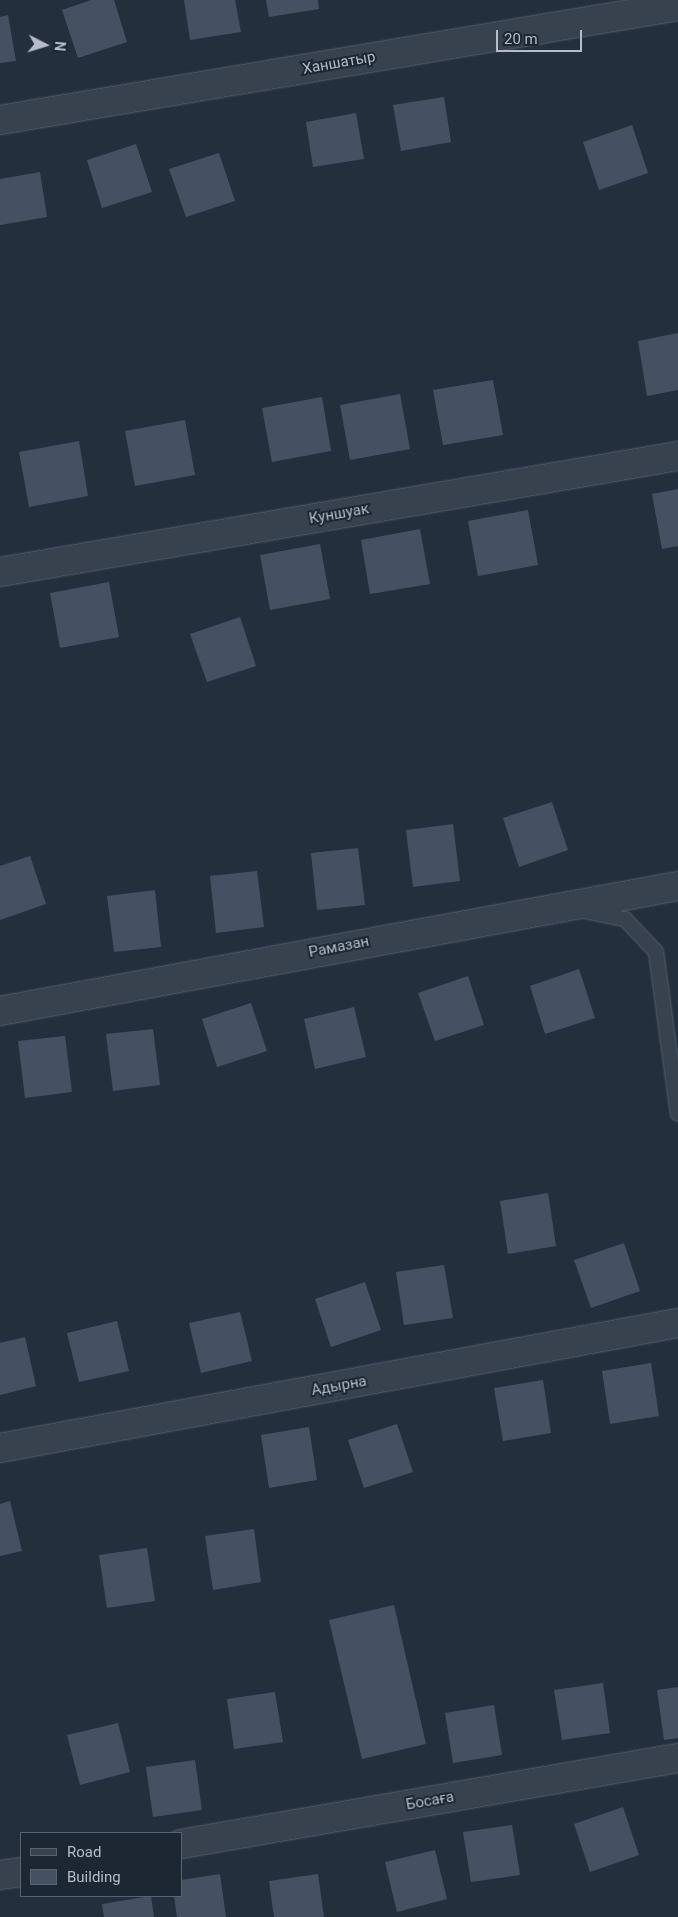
<!DOCTYPE html>
<meta charset="utf-8">
<style>
body{margin:0}
#map{position:relative;width:678px;height:1917px;overflow:hidden;background:#242f3e;font-family:Roboto,sans-serif}
div>[style]{position:absolute}
[style*='--x']{left:calc(var(--x)*1px);top:calc(var(--y)*1px);width:calc(var(--w)*1px);rotate:calc(var(--a)*1deg)}
.building>*{inset:0;background:#455162}
.roads{filter:drop-shadow(0 0 1px #565f6c) drop-shadow(0 0 1px #565f6c)}
.lane>*{height:14px;margin:-7px;padding:0 7px;transform-origin:7px;border-radius:7px;background:#38414e}
.street>*{height:28px;margin:-14px;padding:0 14px;transform-origin:14px;border-radius:14px;background:#38414e}
span{translate:-50% -50%;white-space:nowrap;text-align:center;line-height:1.15;-webkit-text-stroke:4px #1d2633;paint-order:stroke}
.street-label{font-size:15px;color:#b4bcc9}
.legend{position:absolute;left:20px;top:1832px;width:162px;height:65px;box-sizing:border-box;background:#1d2633;border:1px solid #59626f;margin:0;padding:6px 9px;list-style:none;font-size:15px;color:#b4bcc9}
.legend li{display:flex;align-items:center;gap:10px;height:25px}
.legend b{width:25px;border:1px solid #59626f}
.north{position:absolute;left:20px;top:20px;width:50px;height:50px;-webkit-text-stroke:4px #1d2633;paint-order:stroke;rotate:95deg;font-size:14px;font-weight:700;line-height:20px;text-align:center;color:#b4bcc9}
.north::after{content:'';display:block;margin:auto;width:18px;height:22px;background:#b4bcc9;clip-path:polygon(50% 0,100% 100%,50% 72%,0 100%)}
.scale{position:absolute;left:496px;top:30px;width:86px;height:22px;box-sizing:border-box;border:2px solid #b4bcc9;border-top:0;padding-left:6px;font-size:15px;line-height:18px;white-space:nowrap;color:#b4bcc9;-webkit-text-stroke:4px #1d2633;paint-order:stroke}
</style>
<div id="map">
<div class="building">
<i style="clip-path:polygon(91px 0,114px 0,127px 42px,78px 58px,62px 10px)"></i>
<i style="clip-path:polygon(184px 0,235px 0,241px 32px,190px 40px)"></i>
<i style="clip-path:polygon(266px 0,318px 0,319px 9px,269px 17px)"></i>
<i style="clip-path:polygon(8px 15px,16px 61px,0 63px,0 17px)"></i>
<i style="clip-path:polygon(444px 97px,451px 142px,401px 151px,393px 105px)"></i>
<i style="clip-path:polygon(356px 113px,364px 159px,313px 167px,306px 122px)"></i>
<i style="clip-path:polygon(632px 125px,648px 173px,599px 190px,583px 142px)"></i>
<i style="clip-path:polygon(136px 144px,152px 192px,102px 208px,87px 160px)"></i>
<i style="clip-path:polygon(219px 153px,235px 201px,186px 217px,169px 169px)"></i>
<i style="clip-path:polygon(40px 172px,47px 217px,0 225px,0 179px)"></i>
<i style="clip-path:polygon(678px 333px,678px 390px,647px 396px,638px 341px)"></i>
<i style="clip-path:polygon(493px 380px,503px 435px,443px 445px,433px 390px)"></i>
<i style="clip-path:polygon(400px 394px,410px 449px,350px 460px,340px 405px)"></i>
<i style="clip-path:polygon(322px 397px,331px 451px,272px 462px,262px 408px)"></i>
<i style="clip-path:polygon(185px 420px,195px 475px,135px 486px,125px 431px)"></i>
<i style="clip-path:polygon(79px 441px,88px 496px,29px 507px,19px 452px)"></i>
<i style="clip-path:polygon(678px 489px,678px 546px,662px 549px,652px 494px)"></i>
<i style="clip-path:polygon(528px 510px,538px 565px,478px 576px,468px 521px)"></i>
<i style="clip-path:polygon(420px 529px,430px 584px,370px 594px,361px 540px)"></i>
<i style="clip-path:polygon(320px 544px,330px 599px,270px 610px,260px 555px)"></i>
<i style="clip-path:polygon(109px 582px,119px 637px,60px 648px,50px 593px)"></i>
<i style="clip-path:polygon(240px 617px,256px 666px,207px 682px,190px 634px)"></i>
<i style="clip-path:polygon(552px 802px,568px 850px,519px 867px,503px 818px)"></i>
<i style="clip-path:polygon(453px 824px,460px 881px,413px 887px,406px 830px)"></i>
<i style="clip-path:polygon(358px 848px,365px 905px,317px 910px,311px 853px)"></i>
<i style="clip-path:polygon(30px 856px,46px 904px,0 920px,0 866px)"></i>
<i style="clip-path:polygon(257px 871px,264px 927px,216px 933px,210px 876px)"></i>
<i style="clip-path:polygon(155px 890px,161px 947px,114px 952px,107px 896px)"></i>
<i style="clip-path:polygon(579px 969px,595px 1018px,545px 1034px,530px 986px)"></i>
<i style="clip-path:polygon(468px 976px,484px 1025px,435px 1041px,418px 993px)"></i>
<i style="clip-path:polygon(251px 1003px,267px 1051px,217px 1067px,202px 1019px)"></i>
<i style="clip-path:polygon(354px 1007px,366px 1057px,315px 1069px,304px 1019px)"></i>
<i style="clip-path:polygon(153px 1029px,160px 1085px,113px 1091px,106px 1034px)"></i>
<i style="clip-path:polygon(65px 1036px,72px 1092px,25px 1098px,18px 1041px)"></i>
<i style="clip-path:polygon(548px 1193px,556px 1246px,508px 1254px,500px 1201px)"></i>
<i style="clip-path:polygon(624px 1243px,640px 1291px,591px 1308px,574px 1260px)"></i>
<i style="clip-path:polygon(444px 1265px,453px 1318px,404px 1325px,396px 1272px)"></i>
<i style="clip-path:polygon(365px 1282px,381px 1330px,331px 1347px,315px 1299px)"></i>
<i style="clip-path:polygon(240px 1312px,252px 1361px,201px 1373px,189px 1323px)"></i>
<i style="clip-path:polygon(117px 1321px,129px 1371px,79px 1382px,67px 1333px)"></i>
<i style="clip-path:polygon(25px 1337px,36px 1386px,0 1395px,0 1343px)"></i>
<i style="clip-path:polygon(651px 1363px,659px 1416px,610px 1424px,602px 1371px)"></i>
<i style="clip-path:polygon(543px 1380px,551px 1433px,503px 1441px,494px 1388px)"></i>
<i style="clip-path:polygon(397px 1424px,413px 1472px,364px 1488px,348px 1440px)"></i>
<i style="clip-path:polygon(309px 1427px,317px 1480px,269px 1488px,261px 1435px)"></i>
<i style="clip-path:polygon(10px 1501px,22px 1551px,0 1556px,0 1504px)"></i>
<i style="clip-path:polygon(254px 1529px,261px 1582px,213px 1590px,205px 1536px)"></i>
<i style="clip-path:polygon(147px 1548px,155px 1601px,107px 1608px,99px 1555px)"></i>
<i style="clip-path:polygon(394px 1605px,426px 1744px,362px 1759px,329px 1620px)"></i>
<i style="clip-path:polygon(603px 1683px,610px 1733px,562px 1740px,554px 1690px)"></i>
<i style="clip-path:polygon(678px 1687px,678px 1738px,664px 1740px,657px 1690px)"></i>
<i style="clip-path:polygon(275px 1692px,283px 1742px,234px 1749px,227px 1699px)"></i>
<i style="clip-path:polygon(494px 1705px,502px 1755px,453px 1763px,445px 1713px)"></i>
<i style="clip-path:polygon(118px 1723px,130px 1772px,80px 1785px,67px 1735px)"></i>
<i style="clip-path:polygon(195px 1760px,202px 1810px,153px 1817px,146px 1767px)"></i>
<i style="clip-path:polygon(623px 1807px,639px 1855px,590px 1872px,574px 1824px)"></i>
<i style="clip-path:polygon(512px 1825px,520px 1875px,471px 1882px,463px 1832px)"></i>
<i style="clip-path:polygon(435px 1850px,447px 1899px,397px 1912px,385px 1862px)"></i>
<i style="clip-path:polygon(220px 1874px,226px 1917px,177px 1917px,174px 1896px,181px 1896px,181px 1880px)"></i>
<i style="clip-path:polygon(318px 1874px,324px 1917px,274px 1917px,269px 1881px)"></i>
<i style="clip-path:polygon(151px 1896px,154px 1917px,104px 1917px,102px 1904px)"></i>
</div>
<div class="roads">
<div class="lane">
<i style="--x:584;--y:911;--w:42;--a:11"></i>
<i style="--x:625;--y:919;--w:45;--a:46.8"></i>
<i style="--x:656;--y:952;--w:163;--a:82.3"></i>
</div>
<div class="street">
<i style="--x:0;--y:120;--w:688;--a:-9.54"></i>
<i style="--x:0;--y:572;--w:688;--a:-9.71"></i>
<i style="--x:0;--y:1011;--w:689;--a:-10.45"></i>
<i style="--x:0;--y:1448;--w:689;--a:-10.45"></i>
<i style="--x:181;--y:1844;--w:504;--a:-9.82"></i>
<i style="--x:0;--y:1875;--w:21;--a:-8"></i>
</div>
</div>
<div class="street-label">
<span style="left:339px;top:63px;rotate:-10deg">Ханшатыр</span>
<span style="left:339px;top:514px;rotate:-10deg">Куншуак</span>
<span style="left:339px;top:947px;rotate:-11deg">Рамазан</span>
<span style="left:339px;top:1386px;rotate:-10deg">Адырна</span>
<span style="left:430px;top:1801px;rotate:-10deg">Босаға</span>
</div>
<ul class="legend">
<li><b style="height:6px;background:#38414e"></b>Road</li>
<li><b style="height:14px;background:#455162"></b>Building</li>
</ul>
<div class="north">N</div>
<div class="scale">20 m</div>
</div>
